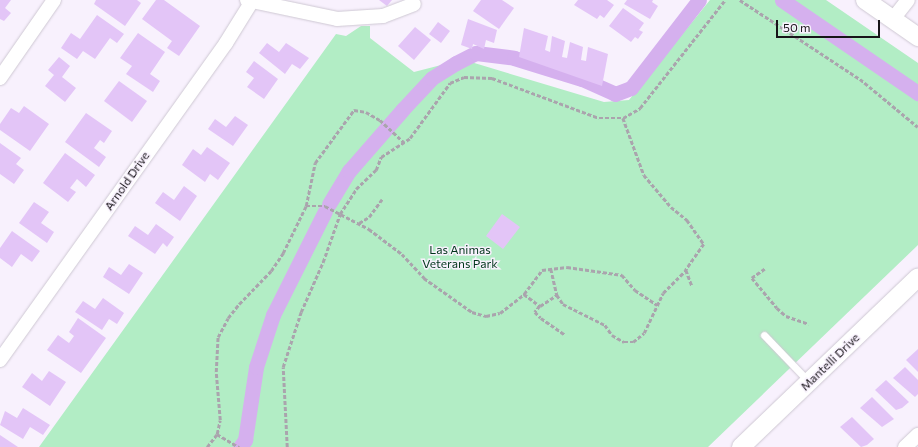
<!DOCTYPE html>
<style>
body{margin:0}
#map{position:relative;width:918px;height:447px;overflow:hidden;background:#f8f1fd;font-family:Commissioner,sans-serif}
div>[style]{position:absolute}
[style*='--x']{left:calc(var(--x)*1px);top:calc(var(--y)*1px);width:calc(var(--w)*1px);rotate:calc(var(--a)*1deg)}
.green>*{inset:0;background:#b2edc5}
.canal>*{height:15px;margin:-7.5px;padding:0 7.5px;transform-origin:7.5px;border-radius:7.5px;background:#d5b0ee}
.building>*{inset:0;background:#e3c5f7}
.path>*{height:2.5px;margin-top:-1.25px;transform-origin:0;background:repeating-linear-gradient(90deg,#aaa4ad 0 4px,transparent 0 6px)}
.roads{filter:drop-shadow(0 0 1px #cec8d3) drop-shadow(0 0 1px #cec8d3)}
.service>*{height:7px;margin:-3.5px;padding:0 3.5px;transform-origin:3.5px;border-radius:3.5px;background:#fff}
.minor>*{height:14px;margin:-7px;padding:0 7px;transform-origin:7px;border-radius:7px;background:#fff}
.tertiary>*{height:18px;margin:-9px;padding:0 9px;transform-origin:9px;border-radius:9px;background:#fff}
span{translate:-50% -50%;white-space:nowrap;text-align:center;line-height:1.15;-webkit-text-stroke:3px #f8f1fd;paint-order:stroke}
.street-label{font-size:12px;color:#171418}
.park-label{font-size:12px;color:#00361a}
.scale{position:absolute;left:776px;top:20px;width:104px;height:18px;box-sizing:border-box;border:2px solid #171418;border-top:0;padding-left:5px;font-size:12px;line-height:14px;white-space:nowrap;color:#171418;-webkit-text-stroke:3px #f8f1fd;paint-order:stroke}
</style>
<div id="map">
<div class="green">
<i style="clip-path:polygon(710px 0,826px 0,918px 63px,918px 245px,708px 447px,39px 447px,336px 34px,346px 36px,361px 26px,370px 26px,370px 38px,414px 72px,449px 63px,471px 62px,604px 102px,629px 100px)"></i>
</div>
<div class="canal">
<i style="--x:782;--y:0;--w:165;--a:34.4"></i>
<i style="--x:329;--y:204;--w:39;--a:-59"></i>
<i style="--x:349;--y:171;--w:82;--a:-48.9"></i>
<i style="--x:403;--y:109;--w:42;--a:-46.9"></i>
<i style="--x:432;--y:78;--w:28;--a:-32"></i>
<i style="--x:456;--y:63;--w:22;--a:-27"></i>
<i style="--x:476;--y:53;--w:38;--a:7"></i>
<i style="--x:514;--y:58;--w:71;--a:17.2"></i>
<i style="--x:582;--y:79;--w:36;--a:24"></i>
<i style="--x:615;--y:94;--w:17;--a:-21"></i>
<i style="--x:631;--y:88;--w:111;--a:-52.3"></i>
<i style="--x:240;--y:447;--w:9;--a:-54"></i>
<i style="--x:245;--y:440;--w:74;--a:-81.4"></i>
<i style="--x:256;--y:367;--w:55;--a:-71.9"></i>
<i style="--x:273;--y:315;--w:116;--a:-63.4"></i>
</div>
<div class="building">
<i style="clip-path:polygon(0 0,11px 0,5px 8px,11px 13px,4px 21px,0 19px)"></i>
<i style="clip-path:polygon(96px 0,137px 0,141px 3px,125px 26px,94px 4px)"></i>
<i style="clip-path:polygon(156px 0,164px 0,200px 26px,179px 56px,167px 48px,172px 41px,142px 19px)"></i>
<i style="clip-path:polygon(379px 0,392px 0,387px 6px)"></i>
<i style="clip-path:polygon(481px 0,502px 0,514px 8px,499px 29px,473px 11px)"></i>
<i style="clip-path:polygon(578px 0,607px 0,614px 5px,604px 18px,600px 15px,597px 19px,574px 5px)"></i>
<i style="clip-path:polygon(627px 0,653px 0,652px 2px,658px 6px,650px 19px,624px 4px)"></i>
<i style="clip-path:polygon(623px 8px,644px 23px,639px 30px,643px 32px,638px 39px,635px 37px,631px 42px,609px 26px)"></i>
<i style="clip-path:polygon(97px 15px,124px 34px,117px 43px,110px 38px,95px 59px,83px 51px,77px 59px,61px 48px,71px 33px,80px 39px)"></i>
<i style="clip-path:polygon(468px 19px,497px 30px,494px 43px,486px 40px,484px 49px,473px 44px,472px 49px,461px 45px)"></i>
<i style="clip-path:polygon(438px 22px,450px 31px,441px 43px,429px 34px)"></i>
<i style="clip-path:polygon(415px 27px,431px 40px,414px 60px,398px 46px)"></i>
<i style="clip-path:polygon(524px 28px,548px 36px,545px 50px,550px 52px,552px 36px,565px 41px,562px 57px,567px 58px,570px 42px,583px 47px,581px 60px,586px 61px,588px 47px,608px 54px,602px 86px,519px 57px)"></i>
<i style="clip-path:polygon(138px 33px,165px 52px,150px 74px,160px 81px,153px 92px,126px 74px,132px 66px,120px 58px)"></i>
<i style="clip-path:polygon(267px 43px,279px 52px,286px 43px,309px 58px,300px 69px,292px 64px,285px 74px,259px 53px)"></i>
<i style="clip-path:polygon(59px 57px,70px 66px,62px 77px,76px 88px,65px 102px,45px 86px,54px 75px,48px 70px)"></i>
<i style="clip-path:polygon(254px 61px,278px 79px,264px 99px,247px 87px,254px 78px,246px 72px)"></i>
<i style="clip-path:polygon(119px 81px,147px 101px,132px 122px,104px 101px)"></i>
<i style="clip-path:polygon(24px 106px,49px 124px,30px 151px,0 130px,0 124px,11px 108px,19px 113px)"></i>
<i style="clip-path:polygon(86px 113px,112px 131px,104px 143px,100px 140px,94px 148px,106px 157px,99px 167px,65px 142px)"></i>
<i style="clip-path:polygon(235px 116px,248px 125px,233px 146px,208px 129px,215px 119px,226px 127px)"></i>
<i style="clip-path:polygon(0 143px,21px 158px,16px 164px,24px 170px,14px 184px,0 174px)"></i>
<i style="clip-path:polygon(207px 147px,230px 163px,218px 180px,210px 174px,205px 182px,182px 165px,193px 149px,201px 155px)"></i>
<i style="clip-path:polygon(65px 153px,95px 175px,86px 187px,77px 179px,70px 188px,76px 192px,68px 202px,43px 183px)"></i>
<i style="clip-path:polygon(184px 186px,197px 196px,180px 221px,155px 203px,163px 192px,174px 200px)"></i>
<i style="clip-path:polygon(34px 202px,49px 212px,41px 223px,54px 232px,47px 243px,19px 223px)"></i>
<i style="clip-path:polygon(502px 214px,520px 227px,503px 249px,486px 236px)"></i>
<i style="clip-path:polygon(156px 224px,174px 237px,167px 247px,163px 243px,155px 254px,128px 236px,135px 226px,148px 235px)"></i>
<i style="clip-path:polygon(12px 231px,40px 251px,32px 262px,21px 254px,12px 267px,0 258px,0 248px)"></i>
<i style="clip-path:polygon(129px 264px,143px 273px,129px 294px,103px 277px,109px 267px,121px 275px)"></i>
<i style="clip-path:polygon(103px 298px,124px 313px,117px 324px,109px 319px,102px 330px,75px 312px,83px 301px,95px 309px)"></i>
<i style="clip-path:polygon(78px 318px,106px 338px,81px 373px,47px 350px,58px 335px,69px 343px,74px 336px,69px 332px)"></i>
<i style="clip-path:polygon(918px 349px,918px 372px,906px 360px)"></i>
<i style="clip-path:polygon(905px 367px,918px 380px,918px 394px,915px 397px,893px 378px)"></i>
<i style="clip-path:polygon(49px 371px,66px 382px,50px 406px,22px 387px,32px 373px,42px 381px)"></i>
<i style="clip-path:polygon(886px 380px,909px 402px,902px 408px,896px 410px,875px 390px)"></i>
<i style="clip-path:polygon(872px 397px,894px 419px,882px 427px,860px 408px)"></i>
<i style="clip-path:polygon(23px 408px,50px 425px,43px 435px,30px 427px,23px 439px,0 425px,5px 411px,17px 418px)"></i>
<i style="clip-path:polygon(852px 417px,874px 439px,867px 445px,861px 447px,840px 427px)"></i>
<i style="clip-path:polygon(0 435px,18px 447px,0 447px)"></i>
</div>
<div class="path">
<i style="--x:740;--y:0;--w:144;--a:33.4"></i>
<i style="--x:860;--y:79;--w:75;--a:39.6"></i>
<i style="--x:623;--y:118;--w:61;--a:69.8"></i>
<i style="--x:644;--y:175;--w:42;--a:49.8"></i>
<i style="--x:671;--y:207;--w:21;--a:39"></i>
<i style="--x:687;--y:220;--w:29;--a:55"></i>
<i style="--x:704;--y:244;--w:32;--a:125"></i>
<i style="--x:306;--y:206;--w:44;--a:-78.2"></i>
<i style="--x:315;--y:163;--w:66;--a:-53.7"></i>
<i style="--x:354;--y:110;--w:12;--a:9"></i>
<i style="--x:366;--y:112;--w:16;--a:30"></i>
<i style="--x:380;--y:120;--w:33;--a:43"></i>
<i style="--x:359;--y:223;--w:12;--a:-31"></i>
<i style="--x:369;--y:217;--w:22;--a:-54"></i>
<i style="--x:551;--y:269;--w:27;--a:77"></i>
<i style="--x:557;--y:295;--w:11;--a:56"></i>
<i style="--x:563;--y:304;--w:47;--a:26.6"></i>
<i style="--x:605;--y:325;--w:12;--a:55"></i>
<i style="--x:612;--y:335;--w:14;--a:30"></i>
<i style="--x:624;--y:342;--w:9;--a:0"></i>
<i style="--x:633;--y:342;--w:14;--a:-39"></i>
<i style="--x:644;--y:333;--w:44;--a:-64.6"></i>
<i style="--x:663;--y:293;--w:33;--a:-45"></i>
<i style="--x:686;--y:270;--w:17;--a:69"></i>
<i style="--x:765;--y:269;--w:16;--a:145"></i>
<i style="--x:752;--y:278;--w:39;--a:50"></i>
<i style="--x:777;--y:308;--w:12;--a:42"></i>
<i style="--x:786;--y:316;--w:24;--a:19"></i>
<i style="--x:524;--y:294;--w:30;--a:-53"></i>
<i style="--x:542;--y:270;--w:25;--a:-7"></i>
<i style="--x:567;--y:267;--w:56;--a:8.3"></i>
<i style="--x:622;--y:275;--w:20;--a:49"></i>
<i style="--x:635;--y:290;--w:27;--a:34"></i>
<i style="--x:540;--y:306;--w:8;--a:130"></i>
<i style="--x:535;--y:312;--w:8;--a:45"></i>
<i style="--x:541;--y:318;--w:29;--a:35"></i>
<i style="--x:217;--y:434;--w:26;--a:31"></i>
<i style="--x:207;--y:447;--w:16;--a:-52"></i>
<i style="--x:217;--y:434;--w:14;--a:-78"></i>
<i style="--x:220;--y:420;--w:48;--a:-94.8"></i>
<i style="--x:216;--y:372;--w:35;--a:-87"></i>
<i style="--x:218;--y:337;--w:21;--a:-62"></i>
<i style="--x:228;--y:318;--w:18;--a:-52"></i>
<i style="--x:239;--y:304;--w:46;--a:-45.9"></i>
<i style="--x:271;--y:271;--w:22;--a:-56"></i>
<i style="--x:283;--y:253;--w:52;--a:-63.9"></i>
<i style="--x:306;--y:206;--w:19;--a:0"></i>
<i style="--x:325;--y:206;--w:50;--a:27.6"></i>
<i style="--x:369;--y:229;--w:41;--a:37.1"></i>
<i style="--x:402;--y:254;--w:33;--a:47"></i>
<i style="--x:424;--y:278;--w:59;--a:35.3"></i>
<i style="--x:472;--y:312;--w:15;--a:16"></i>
<i style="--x:486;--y:316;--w:14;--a:-12"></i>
<i style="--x:500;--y:313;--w:31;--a:-38"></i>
<i style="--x:524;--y:294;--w:20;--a:37"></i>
<i style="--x:540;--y:306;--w:20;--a:-33"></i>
<i style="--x:287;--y:447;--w:80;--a:-92.9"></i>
<i style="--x:283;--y:367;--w:58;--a:-71.9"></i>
<i style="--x:301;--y:312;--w:55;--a:-66.3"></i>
<i style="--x:323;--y:262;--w:51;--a:-70.5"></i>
<i style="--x:340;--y:214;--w:30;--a:-57"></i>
<i style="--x:356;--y:189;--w:28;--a:-44"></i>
<i style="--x:376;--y:170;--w:14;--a:-69"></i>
<i style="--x:381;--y:157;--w:35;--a:-33"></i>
<i style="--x:410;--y:138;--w:68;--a:-54"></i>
<i style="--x:450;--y:83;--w:15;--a:-23"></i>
<i style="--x:464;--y:77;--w:28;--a:2"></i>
<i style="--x:492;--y:78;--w:114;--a:20.5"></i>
<i style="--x:599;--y:118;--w:24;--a:0"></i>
<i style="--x:623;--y:118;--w:20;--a:-30"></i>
<i style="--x:640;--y:108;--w:137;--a:-51.8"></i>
</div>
<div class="roads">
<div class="service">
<i style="--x:764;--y:335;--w:65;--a:46.2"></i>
</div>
<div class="minor">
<i style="--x:247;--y:0;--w:92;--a:11.9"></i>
<i style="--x:337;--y:19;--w:46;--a:-3.7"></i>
<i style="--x:383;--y:16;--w:33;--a:-21"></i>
<i style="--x:893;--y:19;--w:24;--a:-52"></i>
<i style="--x:0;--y:78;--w:95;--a:-55.3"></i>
<i style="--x:0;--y:360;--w:389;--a:-54.5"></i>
<i style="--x:226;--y:43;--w:49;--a:-58.2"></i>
<i style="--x:905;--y:447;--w:18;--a:-43"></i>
</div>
<div class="tertiary">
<i style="--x:865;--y:0;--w:65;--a:34.9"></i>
<i style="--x:741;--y:447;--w:245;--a:-43.8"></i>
</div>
</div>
<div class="street-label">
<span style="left:127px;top:181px;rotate:-55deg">Arnold Drive</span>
<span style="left:830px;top:362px;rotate:-44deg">Mantelli Drive</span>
</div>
<div class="park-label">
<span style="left:460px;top:257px">Las Animas<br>Veterans Park</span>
</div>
<div class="scale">50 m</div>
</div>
